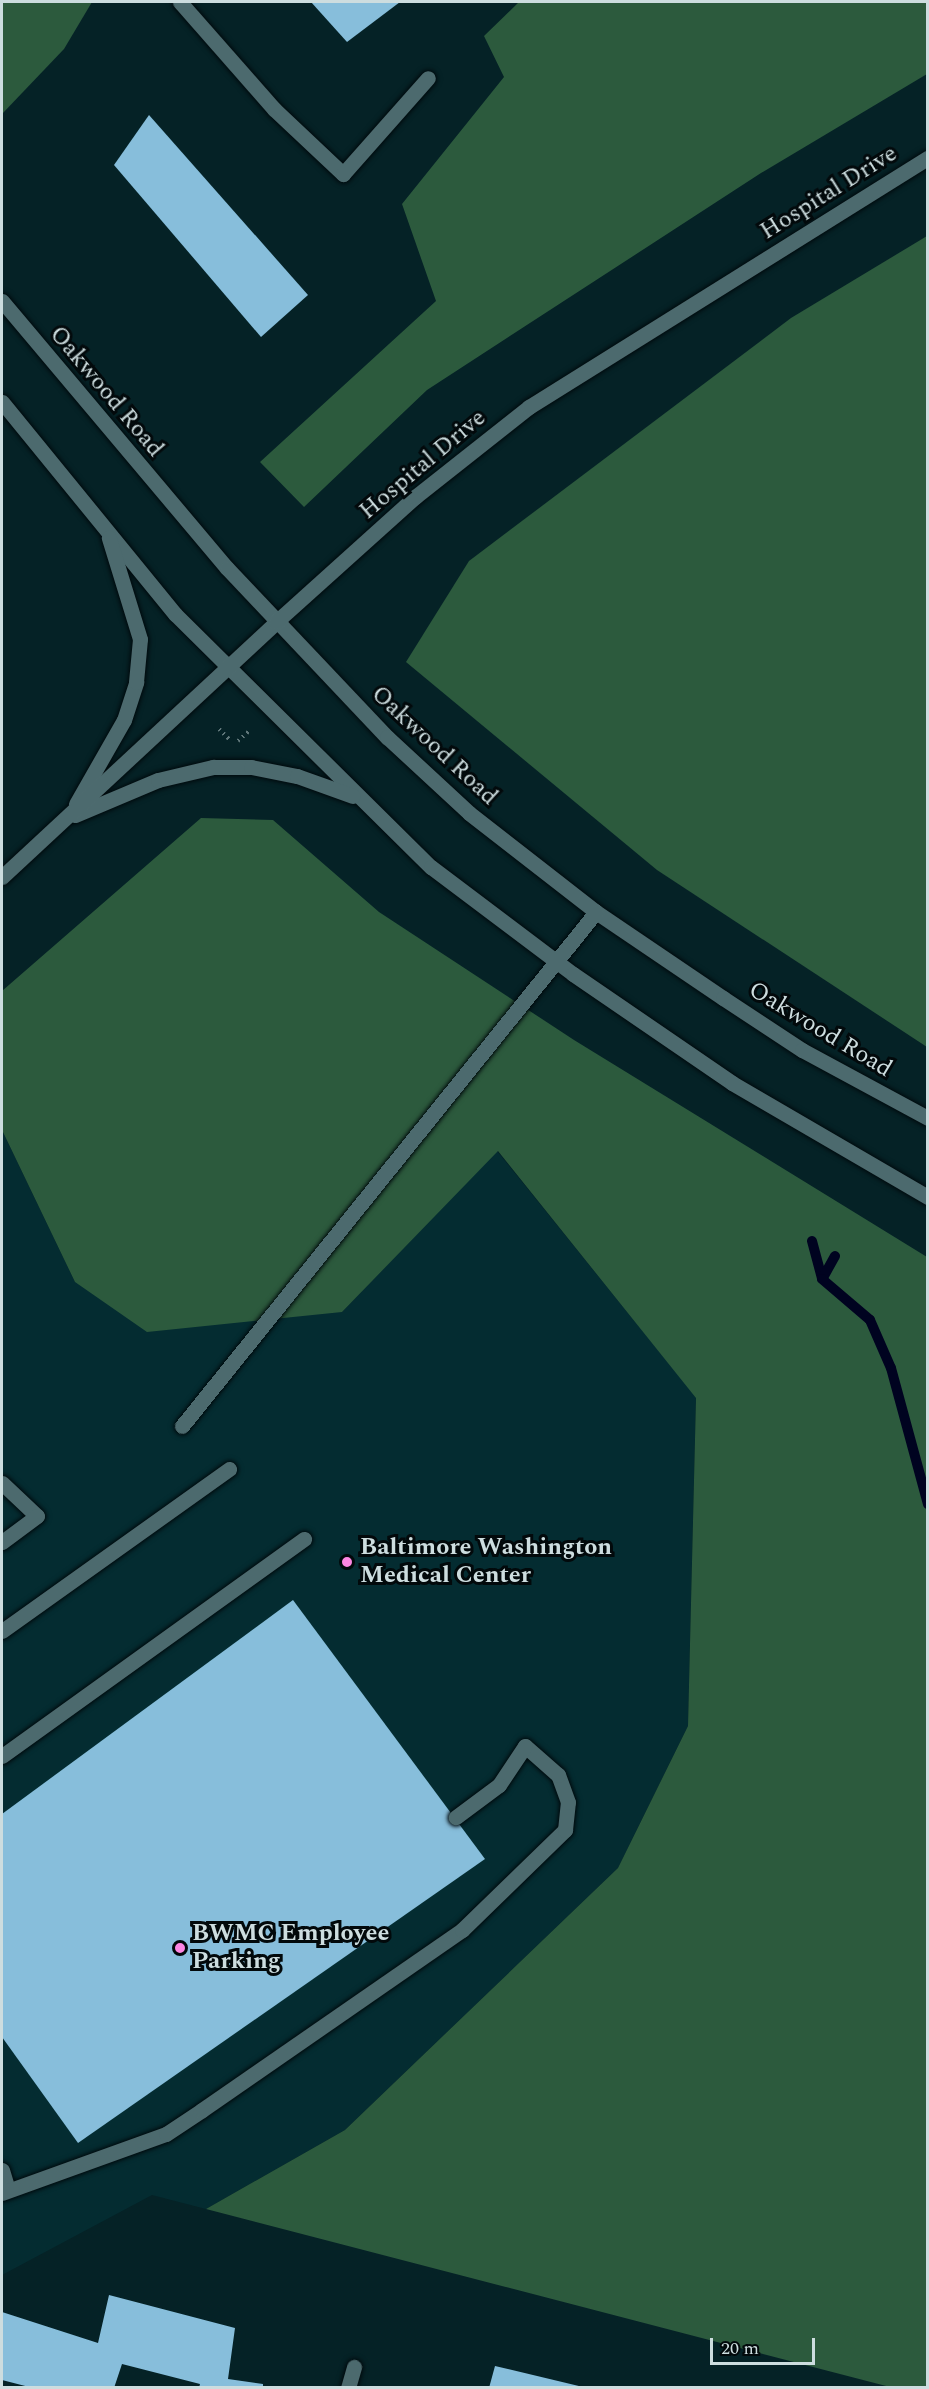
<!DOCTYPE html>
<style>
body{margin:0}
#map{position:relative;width:929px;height:2389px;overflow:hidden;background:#052226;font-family:Spectral,serif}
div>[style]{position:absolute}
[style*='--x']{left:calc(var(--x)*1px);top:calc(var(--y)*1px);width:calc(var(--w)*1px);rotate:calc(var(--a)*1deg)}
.built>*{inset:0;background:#042c31}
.forest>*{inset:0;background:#2c5a3d}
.stream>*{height:10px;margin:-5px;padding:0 5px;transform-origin:5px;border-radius:5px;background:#000320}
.building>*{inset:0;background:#87bedb}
.path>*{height:4px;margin-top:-2px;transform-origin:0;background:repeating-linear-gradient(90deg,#5f7679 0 1.5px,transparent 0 6px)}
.roads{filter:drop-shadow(0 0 2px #000a0d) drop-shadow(0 0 2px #000a0d)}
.minor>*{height:15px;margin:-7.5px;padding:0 7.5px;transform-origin:7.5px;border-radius:7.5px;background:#4c6a6e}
.dots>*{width:16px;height:16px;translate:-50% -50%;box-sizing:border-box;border:3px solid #02090b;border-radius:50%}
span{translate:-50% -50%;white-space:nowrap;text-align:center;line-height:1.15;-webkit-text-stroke:6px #02090b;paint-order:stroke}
.street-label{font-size:24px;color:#cddddf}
.poi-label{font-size:24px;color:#cddddf;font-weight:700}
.left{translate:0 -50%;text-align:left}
.frame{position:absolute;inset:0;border:3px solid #cddddf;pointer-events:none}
.scale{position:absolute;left:710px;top:2338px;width:105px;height:27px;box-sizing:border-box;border:3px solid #cddddf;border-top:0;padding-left:8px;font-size:18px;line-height:21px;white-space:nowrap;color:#cddddf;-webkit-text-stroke:4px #02090b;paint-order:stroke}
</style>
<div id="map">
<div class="built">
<i style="clip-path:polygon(2px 1130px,75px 1282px,342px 1312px,497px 1151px,696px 1397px,688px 1726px,618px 1868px,345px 2130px,206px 2209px,152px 2195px,2px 2275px)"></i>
</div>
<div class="forest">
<i style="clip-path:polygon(2px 2px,92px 2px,64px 49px,2px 114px)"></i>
<i style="clip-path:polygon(519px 2px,927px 2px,927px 74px,761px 173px,427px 390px,304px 507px,260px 462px,436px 301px,402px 204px,504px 77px,484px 36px)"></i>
<i style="clip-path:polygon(927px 236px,927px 1047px,657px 870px,406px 662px,469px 561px,791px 318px)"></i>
<i style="clip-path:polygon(201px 818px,273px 820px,379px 912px,574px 1040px,927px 1257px,927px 2387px,890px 2387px,206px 2209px,345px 2130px,618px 1868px,688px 1726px,696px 1398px,498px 1151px,342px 1312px,147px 1332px,75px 1282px,2px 1130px,2px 991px)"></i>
</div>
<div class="stream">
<i style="--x:812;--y:1241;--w:39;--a:75"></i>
<i style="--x:835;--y:1256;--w:26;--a:119"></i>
<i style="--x:822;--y:1279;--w:63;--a:40.5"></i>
<i style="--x:870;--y:1320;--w:52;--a:66.4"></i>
<i style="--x:891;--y:1368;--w:141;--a:74.8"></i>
</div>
<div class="building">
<i style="clip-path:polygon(311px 2px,400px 2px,347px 42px)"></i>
<i style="clip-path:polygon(149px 115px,308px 295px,261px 337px,114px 165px)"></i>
<i style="clip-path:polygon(293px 1600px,485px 1859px,78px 2143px,2px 2037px,2px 1814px)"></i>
<i style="clip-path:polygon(109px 2295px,235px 2328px,228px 2379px,263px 2384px,263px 2388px,199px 2388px,200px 2384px,122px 2364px,114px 2388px,33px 2388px,2px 2380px,2px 2312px,98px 2343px)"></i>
<i style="clip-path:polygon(495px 2366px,583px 2387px,583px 2388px,489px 2388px)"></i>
</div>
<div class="path">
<i style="--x:219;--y:729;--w:17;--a:45"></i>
<i style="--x:238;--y:741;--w:15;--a:-42"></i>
</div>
<div class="roads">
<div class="minor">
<i style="--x:180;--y:2;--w:142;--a:48.7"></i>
<i style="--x:274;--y:109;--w:95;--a:43.3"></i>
<i style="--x:343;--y:174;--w:128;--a:-48.5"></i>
<i style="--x:2;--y:301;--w:349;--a:49.9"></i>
<i style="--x:227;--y:568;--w:233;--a:46.6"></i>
<i style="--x:387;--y:737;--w:112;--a:42.8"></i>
<i style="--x:469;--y:813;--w:161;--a:37.9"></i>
<i style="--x:596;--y:912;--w:153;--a:34.1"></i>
<i style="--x:723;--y:998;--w:95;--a:33.4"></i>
<i style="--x:802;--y:1050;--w:143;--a:28.4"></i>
<i style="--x:2;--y:402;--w:274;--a:50.8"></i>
<i style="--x:175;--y:614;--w:360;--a:44.7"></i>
<i style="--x:431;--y:867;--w:178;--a:37"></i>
<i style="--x:573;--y:974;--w:193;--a:34.4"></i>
<i style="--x:732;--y:1083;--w:227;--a:30.2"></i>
<i style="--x:76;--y:804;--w:97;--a:-60.3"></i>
<i style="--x:124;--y:720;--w:40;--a:-72"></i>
<i style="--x:136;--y:682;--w:43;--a:-84.7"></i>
<i style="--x:140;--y:639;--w:106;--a:-107.1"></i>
<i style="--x:75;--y:815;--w:90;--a:-22.9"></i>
<i style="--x:158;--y:780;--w:57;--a:-13.3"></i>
<i style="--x:213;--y:767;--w:38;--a:0"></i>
<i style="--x:251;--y:767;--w:47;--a:11.1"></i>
<i style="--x:297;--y:776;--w:59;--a:19.7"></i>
<i style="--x:2;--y:877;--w:374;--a:-42.9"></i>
<i style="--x:276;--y:622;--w:187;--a:-42"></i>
<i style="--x:415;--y:497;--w:145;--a:-38.3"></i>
<i style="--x:529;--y:407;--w:470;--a:-32"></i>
<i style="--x:182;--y:1426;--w:660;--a:-51.15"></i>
<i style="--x:2;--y:1483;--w:48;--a:43.3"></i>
<i style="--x:37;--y:1516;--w:44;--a:143.4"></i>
<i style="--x:2;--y:1631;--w:279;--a:-35.5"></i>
<i style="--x:2;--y:1756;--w:372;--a:-35.7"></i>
<i style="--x:2;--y:2170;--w:21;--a:73"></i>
<i style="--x:2;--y:2193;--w:174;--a:-19.8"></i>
<i style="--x:166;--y:2134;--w:43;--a:-33.7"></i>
<i style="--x:202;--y:2110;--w:316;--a:-34.7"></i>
<i style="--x:462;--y:1930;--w:144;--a:-44.2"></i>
<i style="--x:565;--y:1830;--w:28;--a:-84"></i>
<i style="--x:568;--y:1802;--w:29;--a:-110"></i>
<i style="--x:558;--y:1775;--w:44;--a:-138.7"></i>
<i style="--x:525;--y:1746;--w:47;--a:123.7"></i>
<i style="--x:499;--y:1785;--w:54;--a:143.3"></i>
<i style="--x:348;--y:2388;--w:22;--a:-74"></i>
</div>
</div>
<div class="dots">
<i style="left:347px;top:1562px;background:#fd86e2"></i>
<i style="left:180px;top:1948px;background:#fd86e2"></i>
</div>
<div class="street-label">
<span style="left:829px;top:193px;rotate:-32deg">Hospital Drive</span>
<span style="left:106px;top:392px;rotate:50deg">Oakwood Road</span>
<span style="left:423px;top:465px;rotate:-40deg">Hospital Drive</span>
<span style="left:434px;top:746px;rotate:43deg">Oakwood Road</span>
<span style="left:820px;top:1030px;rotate:31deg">Oakwood Road</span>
</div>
<div class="poi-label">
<span class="left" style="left:360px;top:1562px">Baltimore Washington<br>Medical Center</span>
<span class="left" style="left:192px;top:1948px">BWMC Employee<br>Parking</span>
</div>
<div class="frame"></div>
<div class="scale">20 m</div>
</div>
